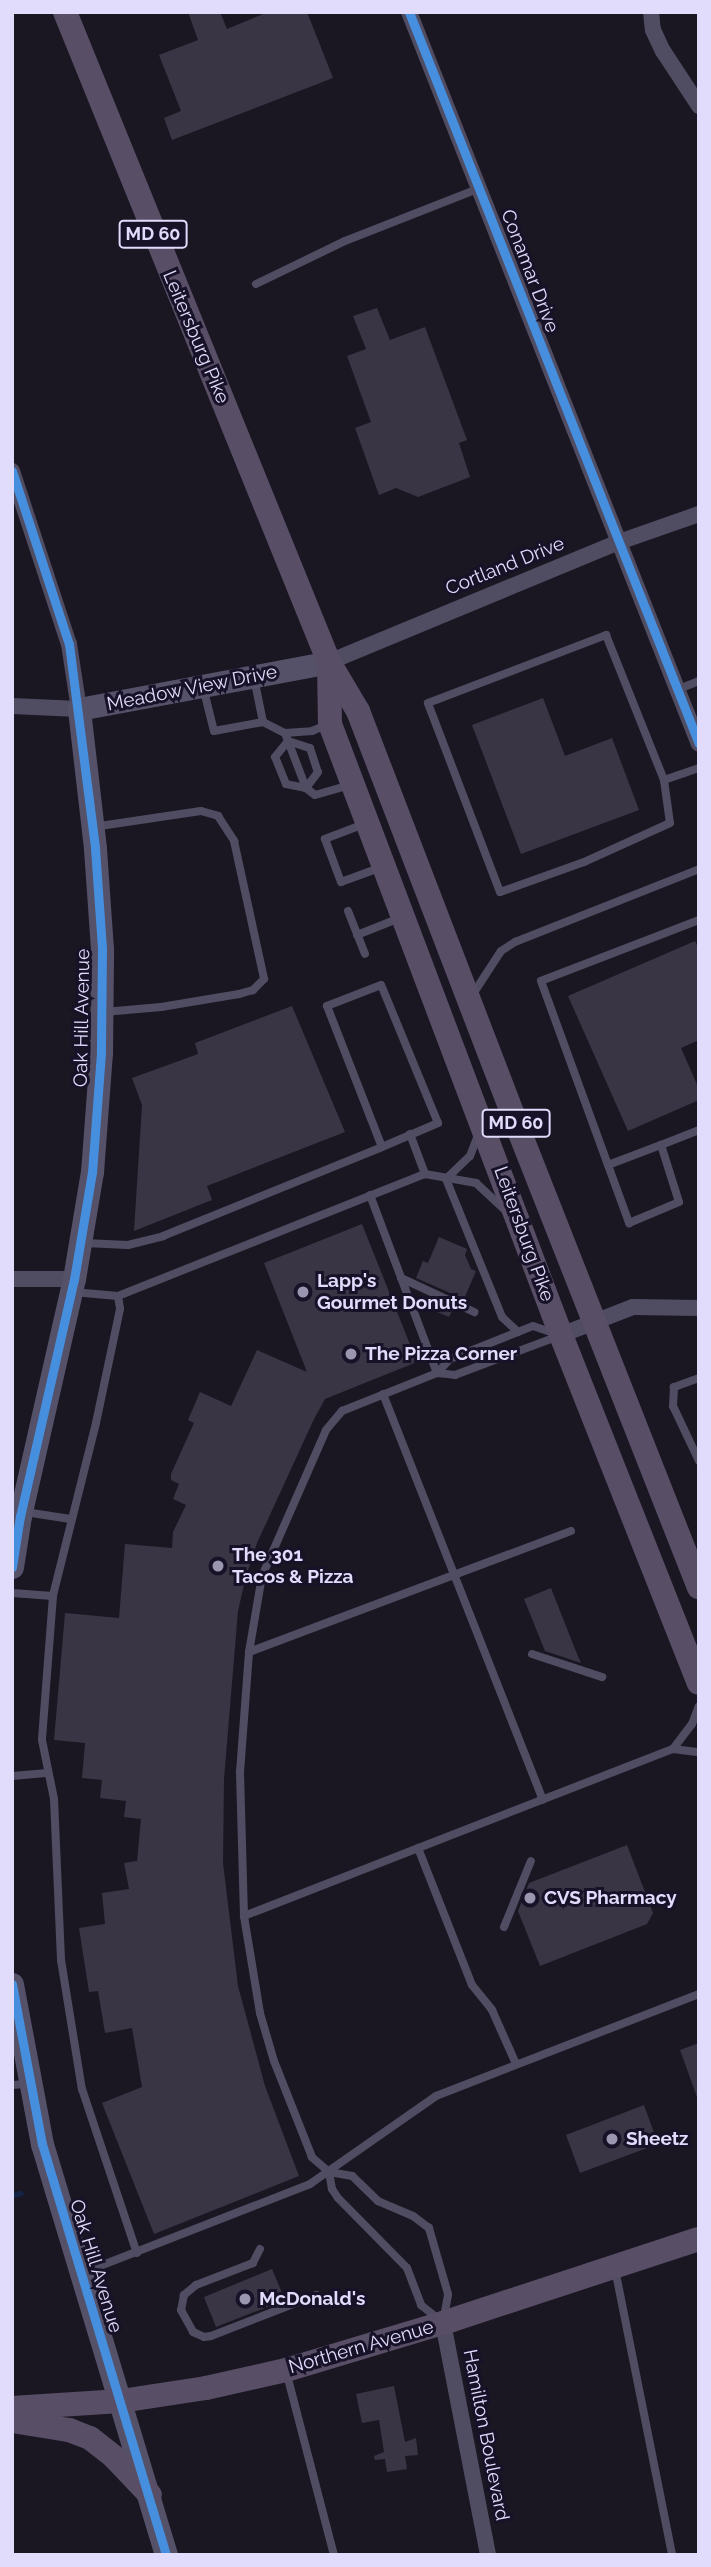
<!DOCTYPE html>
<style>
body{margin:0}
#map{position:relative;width:711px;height:2567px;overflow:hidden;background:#1a1723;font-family:Raleway,sans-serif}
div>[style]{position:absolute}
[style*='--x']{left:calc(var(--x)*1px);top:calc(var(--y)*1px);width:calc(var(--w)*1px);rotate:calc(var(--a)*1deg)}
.stream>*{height:5px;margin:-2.5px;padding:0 2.5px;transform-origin:2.5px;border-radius:2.5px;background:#142447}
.building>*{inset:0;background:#393544}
.lane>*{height:8px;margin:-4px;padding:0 4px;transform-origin:4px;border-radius:4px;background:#504d63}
.street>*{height:16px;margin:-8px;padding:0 8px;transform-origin:8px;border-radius:8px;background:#504d63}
.secondary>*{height:23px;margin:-11.5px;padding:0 11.5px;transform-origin:11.5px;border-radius:11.5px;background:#545169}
.primary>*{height:24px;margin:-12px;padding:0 12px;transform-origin:12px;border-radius:12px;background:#584e66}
.cycleway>*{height:9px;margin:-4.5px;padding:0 4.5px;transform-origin:4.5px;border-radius:4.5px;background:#468fdf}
.dots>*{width:19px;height:19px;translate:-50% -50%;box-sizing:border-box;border:4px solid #171228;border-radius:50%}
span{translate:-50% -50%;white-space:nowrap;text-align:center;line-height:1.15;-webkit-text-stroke:6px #171228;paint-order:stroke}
.shield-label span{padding:2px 5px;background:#171228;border:2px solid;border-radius:5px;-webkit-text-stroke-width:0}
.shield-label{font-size:18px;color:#e1dbfc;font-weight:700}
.street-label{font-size:19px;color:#e1dbfc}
.poi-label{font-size:19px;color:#e1dbfc;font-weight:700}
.left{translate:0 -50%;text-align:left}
.frame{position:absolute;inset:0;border:14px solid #e1dbfc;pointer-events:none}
</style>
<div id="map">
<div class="stream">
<i style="--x:12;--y:2195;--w:9;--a:-13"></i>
</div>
<div class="building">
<i style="clip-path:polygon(188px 12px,220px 12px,227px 29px,268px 12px,307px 12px,333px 78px,172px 140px,164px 118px,181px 111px,159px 55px,198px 40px)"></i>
<i style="clip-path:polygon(377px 308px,390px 340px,425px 327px,467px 440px,459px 443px,470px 477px,418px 497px,396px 488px,379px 495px,355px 428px,371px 422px,347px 356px,366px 349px,353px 316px)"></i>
<i style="clip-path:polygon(543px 698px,565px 756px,612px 738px,639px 810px,521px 854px,472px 725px)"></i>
<i style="clip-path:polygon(695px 941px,699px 950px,699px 1040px,681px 1048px,699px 1089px,699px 1100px,628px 1131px,568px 996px)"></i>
<i style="clip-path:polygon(292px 1006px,345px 1132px,207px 1186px,212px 1200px,134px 1231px,142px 1105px,132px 1078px,198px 1054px,195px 1043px)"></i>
<i style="clip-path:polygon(362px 1224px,417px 1362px,325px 1399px,314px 1419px,257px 1543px,246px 1576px,238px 1611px,224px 1779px,223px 1863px,238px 1986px,265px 2086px,299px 2176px,154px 2234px,102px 2103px,142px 2087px,132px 2028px,105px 2033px,98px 1991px,89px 1992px,79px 1928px,105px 1924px,102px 1893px,129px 1889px,124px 1863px,137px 1861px,141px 1819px,124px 1817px,126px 1801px,100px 1798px,102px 1780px,82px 1778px,85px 1743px,54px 1740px,65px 1613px,119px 1618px,125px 1544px,172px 1548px,173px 1532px,186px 1505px,173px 1499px,179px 1484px,171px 1480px,171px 1474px,194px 1423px,188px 1420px,200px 1392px,231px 1406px,257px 1350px,307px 1372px,264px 1263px)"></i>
<i style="clip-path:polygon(439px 1237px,467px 1249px,465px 1255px,471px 1269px,476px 1271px,464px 1299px,416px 1278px,423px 1261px,428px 1263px)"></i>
<i style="clip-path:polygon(427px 1297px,453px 1309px,449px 1317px,423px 1306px)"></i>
<i style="clip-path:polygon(551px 1588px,577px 1654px,581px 1663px,545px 1651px,524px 1599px)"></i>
<i style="clip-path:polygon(627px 1845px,653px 1913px,647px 1924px,540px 1966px,518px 1911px,529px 1883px)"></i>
<i style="clip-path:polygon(699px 2043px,699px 2097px,697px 2097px,680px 2050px)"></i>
<i style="clip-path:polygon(644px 2105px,658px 2144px,580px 2173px,566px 2135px)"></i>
<i style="clip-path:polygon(272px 2269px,285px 2300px,216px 2327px,204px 2297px)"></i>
<i style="clip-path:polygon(394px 2386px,405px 2442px,416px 2438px,418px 2455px,405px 2456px,407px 2469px,387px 2472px,385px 2459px,375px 2460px,374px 2456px,384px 2452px,379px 2420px,362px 2423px,356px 2394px)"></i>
</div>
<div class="lane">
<i style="--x:256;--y:284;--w:99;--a:-25.8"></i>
<i style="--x:345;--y:241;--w:143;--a:-21.4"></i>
<i style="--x:606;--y:635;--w:156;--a:68.2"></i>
<i style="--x:664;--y:780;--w:43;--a:82.1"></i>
<i style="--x:670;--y:823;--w:94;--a:155.6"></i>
<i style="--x:584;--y:862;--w:89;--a:160.3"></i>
<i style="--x:500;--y:892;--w:202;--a:-110.9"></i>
<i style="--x:428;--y:703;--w:191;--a:-20.9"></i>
<i style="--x:254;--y:678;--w:45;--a:78.4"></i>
<i style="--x:263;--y:722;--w:25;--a:27"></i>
<i style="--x:285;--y:733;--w:59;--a:69.1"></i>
<i style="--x:306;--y:788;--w:11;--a:38"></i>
<i style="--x:315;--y:795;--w:36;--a:-16"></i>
<i style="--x:203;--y:687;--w:45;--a:76"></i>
<i style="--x:214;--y:731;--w:50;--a:-10.4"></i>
<i style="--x:679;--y:689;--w:22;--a:-22"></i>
<i style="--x:285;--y:733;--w:27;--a:-4"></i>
<i style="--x:312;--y:731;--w:15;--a:-23"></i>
<i style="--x:288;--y:741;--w:23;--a:18"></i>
<i style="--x:310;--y:748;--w:25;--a:72"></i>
<i style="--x:318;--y:772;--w:20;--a:127"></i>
<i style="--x:306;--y:788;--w:20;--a:-169"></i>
<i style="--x:286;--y:784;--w:29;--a:-112"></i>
<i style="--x:275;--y:757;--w:21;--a:-51"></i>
<i style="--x:664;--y:780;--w:37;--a:-19"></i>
<i style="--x:364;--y:824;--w:42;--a:159"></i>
<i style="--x:325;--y:839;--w:46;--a:69.6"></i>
<i style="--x:341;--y:882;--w:44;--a:-20.1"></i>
<i style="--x:93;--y:827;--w:109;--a:-8.4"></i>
<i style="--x:201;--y:811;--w:18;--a:16"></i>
<i style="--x:218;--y:816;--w:30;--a:57"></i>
<i style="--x:234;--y:841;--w:141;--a:77.7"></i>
<i style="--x:264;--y:979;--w:16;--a:135"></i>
<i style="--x:253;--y:990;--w:15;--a:164"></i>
<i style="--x:239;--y:994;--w:79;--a:170.5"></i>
<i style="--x:161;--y:1007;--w:57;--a:175"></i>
<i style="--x:348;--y:911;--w:46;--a:68.4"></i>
<i style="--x:699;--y:920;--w:169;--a:158.9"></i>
<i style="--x:541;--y:981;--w:258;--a:70"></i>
<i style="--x:629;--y:1223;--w:54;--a:-22.8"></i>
<i style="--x:679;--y:1202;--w:60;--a:-107.5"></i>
<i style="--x:661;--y:1145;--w:41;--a:-21.5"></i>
<i style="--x:357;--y:935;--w:46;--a:-21.6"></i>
<i style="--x:473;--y:994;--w:51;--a:-56.9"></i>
<i style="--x:501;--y:951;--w:17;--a:-33"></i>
<i style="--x:515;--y:942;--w:198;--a:-21.6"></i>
<i style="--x:410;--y:1134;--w:43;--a:69.4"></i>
<i style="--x:608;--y:1165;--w:57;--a:-20.7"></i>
<i style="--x:446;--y:1179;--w:149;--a:67.9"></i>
<i style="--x:502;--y:1317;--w:22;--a:43"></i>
<i style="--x:446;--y:1179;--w:33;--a:-44"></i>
<i style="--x:470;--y:1156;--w:22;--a:-69"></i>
<i style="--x:370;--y:1195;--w:190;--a:69.4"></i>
<i style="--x:84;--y:1243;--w:44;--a:2.6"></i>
<i style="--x:128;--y:1245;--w:36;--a:-14"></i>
<i style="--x:163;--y:1236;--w:236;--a:-22.1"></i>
<i style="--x:382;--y:1147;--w:61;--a:-23.2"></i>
<i style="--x:438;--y:1123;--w:149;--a:-112.4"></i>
<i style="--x:381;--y:985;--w:58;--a:158.7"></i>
<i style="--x:327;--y:1006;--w:151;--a:68.7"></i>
<i style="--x:401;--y:1278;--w:81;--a:25"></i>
<i style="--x:73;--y:1292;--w:45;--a:5.1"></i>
<i style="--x:118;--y:1296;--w:330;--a:-21.7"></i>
<i style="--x:425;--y:1174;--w:52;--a:10"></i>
<i style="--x:476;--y:1183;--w:40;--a:43"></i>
<i style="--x:118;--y:1296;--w:13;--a:81"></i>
<i style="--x:120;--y:1309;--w:116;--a:101.9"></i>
<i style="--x:96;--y:1423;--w:178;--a:104"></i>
<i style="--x:53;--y:1596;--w:144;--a:94.4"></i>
<i style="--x:42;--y:1740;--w:60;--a:78.5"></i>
<i style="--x:54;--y:1799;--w:161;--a:87.5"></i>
<i style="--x:61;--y:1960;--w:131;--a:80.8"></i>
<i style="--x:82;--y:2089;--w:173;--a:71.5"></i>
<i style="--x:437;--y:1373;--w:18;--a:6"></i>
<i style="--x:455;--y:1375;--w:111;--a:-20.6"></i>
<i style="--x:699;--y:1378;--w:27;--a:160"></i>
<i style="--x:674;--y:1387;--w:19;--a:93"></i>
<i style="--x:673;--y:1406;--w:61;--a:64.7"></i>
<i style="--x:383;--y:1394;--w:436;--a:68.5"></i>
<i style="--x:25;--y:1512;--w:46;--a:8.8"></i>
<i style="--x:12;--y:1593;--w:41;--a:4.2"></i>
<i style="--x:249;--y:1652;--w:344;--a:-20.6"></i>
<i style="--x:532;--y:1654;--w:74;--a:18.2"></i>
<i style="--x:673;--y:1749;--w:31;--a:-53"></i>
<i style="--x:692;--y:1724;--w:19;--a:-69"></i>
<i style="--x:12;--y:1776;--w:36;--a:-5"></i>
<i style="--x:418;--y:1848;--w:147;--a:68.5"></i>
<i style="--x:472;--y:1985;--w:32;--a:51"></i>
<i style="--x:492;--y:2010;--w:59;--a:66"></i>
<i style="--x:244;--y:1916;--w:460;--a:-21.3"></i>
<i style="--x:673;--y:1749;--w:26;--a:7"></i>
<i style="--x:504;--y:1927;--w:71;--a:-67.8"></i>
<i style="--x:12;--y:2085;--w:16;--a:-4"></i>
<i style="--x:329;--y:2172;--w:17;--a:80"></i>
<i style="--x:332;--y:2189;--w:11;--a:56"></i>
<i style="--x:338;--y:2198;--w:98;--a:45.4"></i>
<i style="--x:407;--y:2268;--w:40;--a:69"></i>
<i style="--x:421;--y:2305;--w:28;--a:39"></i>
<i style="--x:443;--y:2323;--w:29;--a:-80"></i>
<i style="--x:448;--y:2294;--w:69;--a:-106.1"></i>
<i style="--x:429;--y:2228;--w:20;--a:-143"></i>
<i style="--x:413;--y:2216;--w:38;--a:-157"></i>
<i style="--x:378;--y:2201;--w:36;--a:-136"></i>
<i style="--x:352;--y:2176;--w:23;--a:-170"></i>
<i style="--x:329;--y:2172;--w:23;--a:-139"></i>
<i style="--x:312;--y:2157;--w:103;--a:-111.6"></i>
<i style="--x:274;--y:2061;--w:50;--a:-106.3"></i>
<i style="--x:260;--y:2013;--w:98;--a:-99.4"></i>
<i style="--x:244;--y:1916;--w:144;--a:-91.6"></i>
<i style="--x:240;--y:1772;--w:120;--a:-85.7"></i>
<i style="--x:249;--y:1652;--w:77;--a:-80.3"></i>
<i style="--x:262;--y:1576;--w:159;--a:-66.3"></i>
<i style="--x:326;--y:1430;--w:25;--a:-50"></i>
<i style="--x:342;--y:1411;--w:102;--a:-21.8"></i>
<i style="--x:437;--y:1373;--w:19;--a:-47"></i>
<i style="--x:450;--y:1359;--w:89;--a:-21.7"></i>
<i style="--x:533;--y:1326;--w:21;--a:19"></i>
<i style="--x:260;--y:2249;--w:16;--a:117"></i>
<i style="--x:253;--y:2263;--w:61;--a:158.9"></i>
<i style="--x:196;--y:2285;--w:16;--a:140"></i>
<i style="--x:184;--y:2295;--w:15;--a:101"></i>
<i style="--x:181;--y:2310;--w:25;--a:61"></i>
<i style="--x:193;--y:2332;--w:12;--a:24"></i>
<i style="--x:204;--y:2337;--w:7;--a:-8"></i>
<i style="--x:211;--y:2336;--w:113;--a:-21.3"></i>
<i style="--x:615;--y:2269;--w:292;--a:78.7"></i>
<i style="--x:82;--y:2273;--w:245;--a:-21.3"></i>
<i style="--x:310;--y:2184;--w:154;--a:-34.9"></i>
<i style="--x:436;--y:2096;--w:282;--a:-21.2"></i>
<i style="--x:286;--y:2371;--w:190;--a:75.4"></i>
</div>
<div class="street">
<i style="--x:409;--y:12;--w:787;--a:68.39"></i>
<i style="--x:651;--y:12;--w:18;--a:84"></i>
<i style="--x:653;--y:30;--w:23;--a:65"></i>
<i style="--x:663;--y:51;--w:66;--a:56.8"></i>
<i style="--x:12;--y:471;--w:182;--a:71.8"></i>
<i style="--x:69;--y:644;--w:66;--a:81.3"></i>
<i style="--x:79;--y:709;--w:67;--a:-177.4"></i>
<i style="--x:329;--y:662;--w:314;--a:-22.5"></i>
<i style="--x:619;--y:542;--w:85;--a:-19.3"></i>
<i style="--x:12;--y:1279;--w:62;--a:0"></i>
<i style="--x:561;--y:1335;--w:77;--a:-21.3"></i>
<i style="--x:633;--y:1307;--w:66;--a:0.9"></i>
<i style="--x:443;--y:2323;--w:236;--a:79"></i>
</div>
<div class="secondary">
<i style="--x:12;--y:1567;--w:52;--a:-81.1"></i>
<i style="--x:20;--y:1516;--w:243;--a:-77.2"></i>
<i style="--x:74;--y:1279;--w:109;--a:-80.5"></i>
<i style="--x:92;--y:1172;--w:119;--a:-85.7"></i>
<i style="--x:101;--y:1053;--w:104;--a:-89.4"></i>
<i style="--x:102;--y:949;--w:101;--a:-94"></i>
<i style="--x:95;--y:848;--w:140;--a:-96.6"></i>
<i style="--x:79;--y:709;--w:254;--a:-10.6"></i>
<i style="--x:12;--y:1984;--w:163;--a:79.4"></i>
<i style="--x:42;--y:2144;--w:429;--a:73.2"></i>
</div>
<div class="primary">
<i style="--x:65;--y:12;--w:702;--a:67.9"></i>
<i style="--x:329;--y:662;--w:57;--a:59.4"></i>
<i style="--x:358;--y:711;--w:441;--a:69"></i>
<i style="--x:516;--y:1123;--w:499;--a:68.5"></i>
<i style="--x:329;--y:662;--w:62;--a:89.1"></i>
<i style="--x:330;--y:724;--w:653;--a:69.29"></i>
<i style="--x:561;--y:1335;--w:374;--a:68.4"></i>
<i style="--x:12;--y:2408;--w:109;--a:-3.7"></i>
<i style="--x:121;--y:2401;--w:86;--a:-8.7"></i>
<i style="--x:206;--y:2388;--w:82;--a:-12.7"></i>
<i style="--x:286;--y:2370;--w:164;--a:-16.7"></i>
<i style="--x:443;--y:2323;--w:269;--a:-18.2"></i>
<i style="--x:12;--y:2421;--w:58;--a:9"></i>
<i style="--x:69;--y:2430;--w:22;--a:21"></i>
<i style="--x:90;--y:2438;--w:31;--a:38"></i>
<i style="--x:114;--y:2457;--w:52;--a:46.5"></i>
</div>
<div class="cycleway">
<i style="--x:409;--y:12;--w:787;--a:68.39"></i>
<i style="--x:12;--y:471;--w:182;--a:71.8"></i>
<i style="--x:69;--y:644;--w:206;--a:82.7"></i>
<i style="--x:95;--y:848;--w:101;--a:86"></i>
<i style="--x:102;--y:949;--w:104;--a:90.6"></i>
<i style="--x:101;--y:1053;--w:119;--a:94.3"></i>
<i style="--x:92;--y:1172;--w:109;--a:99.5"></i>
<i style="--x:74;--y:1279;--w:243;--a:102.8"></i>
<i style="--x:20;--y:1516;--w:52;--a:98.9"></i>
<i style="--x:12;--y:1984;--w:163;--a:79.4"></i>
<i style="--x:42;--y:2144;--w:429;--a:73.2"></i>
</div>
<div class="dots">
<i style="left:303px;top:1292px;background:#9b96b0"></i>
<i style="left:351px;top:1354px;background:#9b96b0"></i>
<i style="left:218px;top:1566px;background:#9b96b0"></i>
<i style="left:530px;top:1898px;background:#9b96b0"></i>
<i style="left:612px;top:2139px;background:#9b96b0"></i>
<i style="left:245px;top:2299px;background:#9b96b0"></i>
</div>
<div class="shield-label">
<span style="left:153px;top:234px">MD 60</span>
<span style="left:516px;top:1123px">MD 60</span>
</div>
<div class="street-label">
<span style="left:530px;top:271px;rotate:69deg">Conamar Drive</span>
<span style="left:196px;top:337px;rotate:67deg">Leitersburg Pike</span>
<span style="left:505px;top:566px;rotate:-22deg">Cortland Drive</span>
<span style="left:192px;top:688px;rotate:-11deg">Meadow View Drive</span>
<span style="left:82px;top:1018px;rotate:-89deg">Oak Hill Avenue</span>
<span style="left:524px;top:1234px;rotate:70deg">Leitersburg Pike</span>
<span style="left:96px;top:2266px;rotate:73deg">Oak Hill Avenue</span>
<span style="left:361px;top:2347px;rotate:-16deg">Northern Avenue</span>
<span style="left:486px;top:2435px;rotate:79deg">Hamilton Boulevard</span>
</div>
<div class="poi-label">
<span class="left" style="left:317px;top:1292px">Lapp's<br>Gourmet Donuts</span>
<span class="left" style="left:365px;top:1354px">The Pizza Corner</span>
<span class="left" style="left:232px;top:1566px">The 301<br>Tacos &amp; Pizza</span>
<span class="left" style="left:544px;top:1898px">CVS Pharmacy</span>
<span class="left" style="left:626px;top:2139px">Sheetz</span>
<span class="left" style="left:259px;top:2299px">McDonald's</span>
</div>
<div class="frame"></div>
</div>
